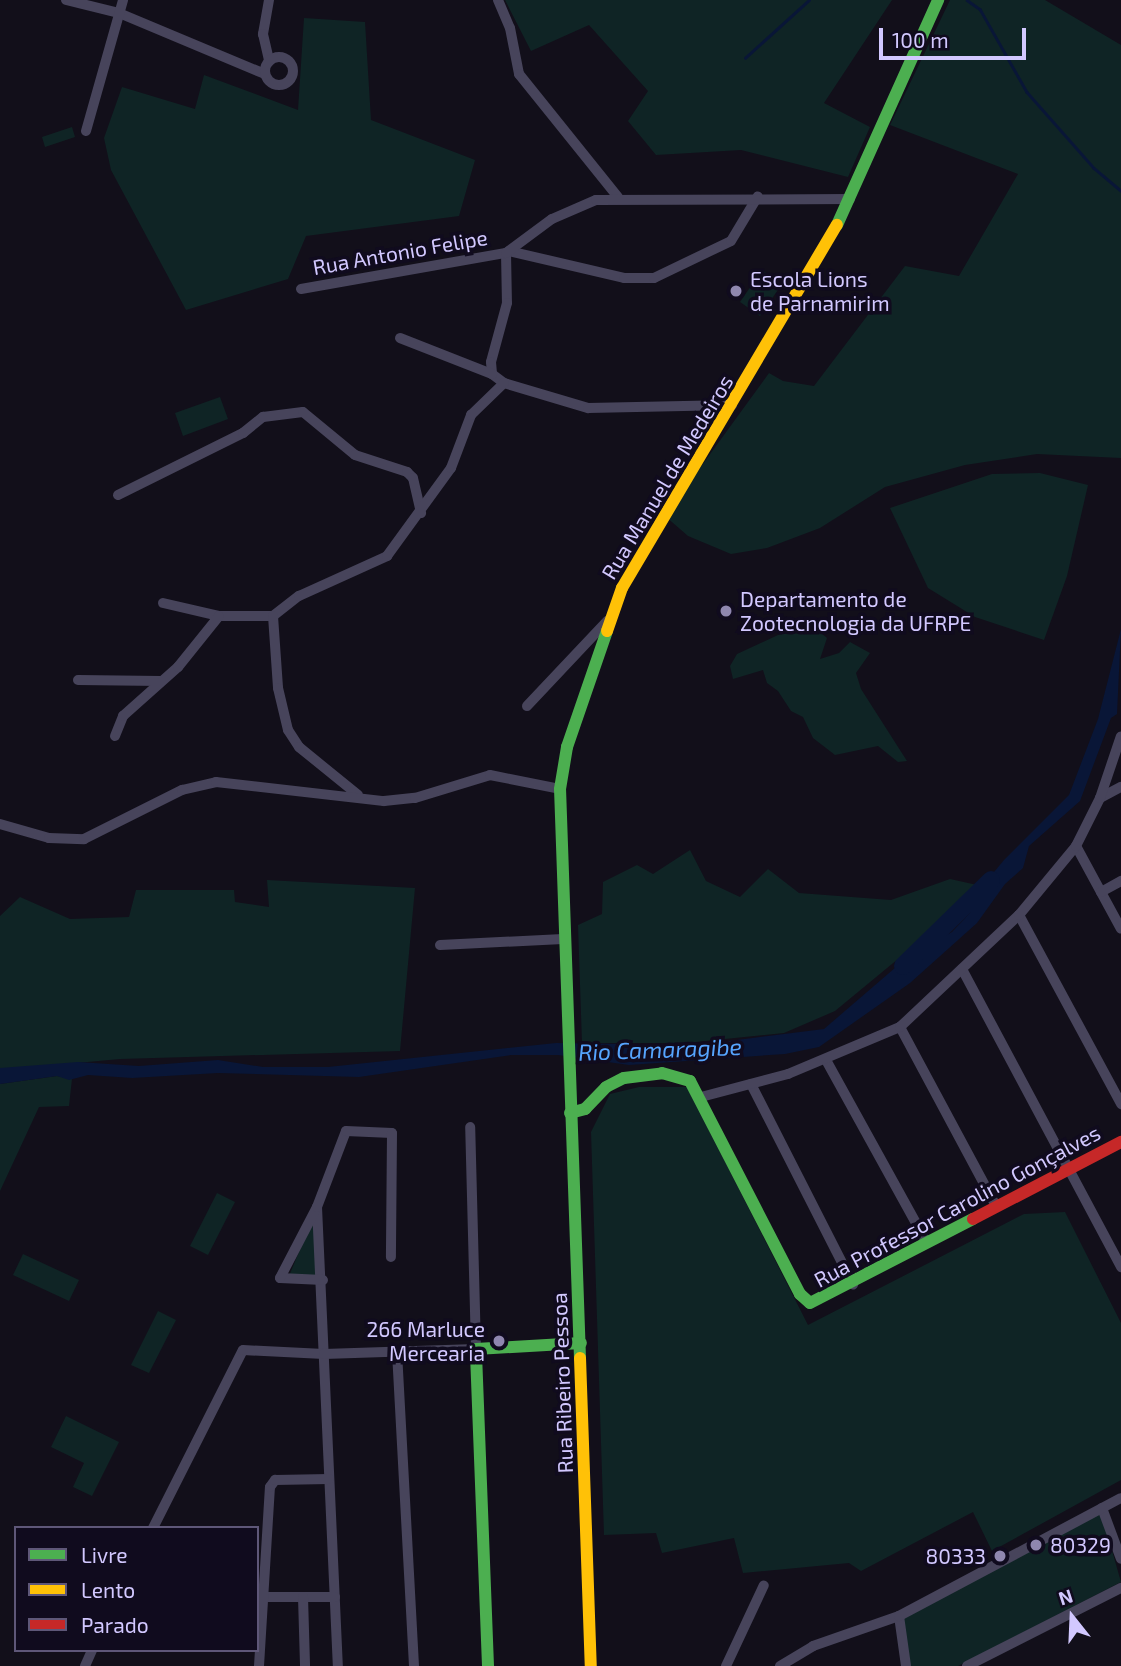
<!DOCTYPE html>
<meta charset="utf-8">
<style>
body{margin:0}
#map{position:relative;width:1121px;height:1666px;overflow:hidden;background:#120f1a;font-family:"Exo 2",sans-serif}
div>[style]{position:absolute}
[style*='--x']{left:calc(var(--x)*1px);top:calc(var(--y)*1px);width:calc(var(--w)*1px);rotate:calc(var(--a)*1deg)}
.green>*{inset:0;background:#0f2425}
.water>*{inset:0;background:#091637}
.stream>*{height:2.5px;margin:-1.25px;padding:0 1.25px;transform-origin:1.25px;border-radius:1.25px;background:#091637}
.river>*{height:18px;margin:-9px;padding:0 9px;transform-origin:9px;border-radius:9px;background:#091637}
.street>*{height:10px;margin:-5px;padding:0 5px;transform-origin:5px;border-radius:5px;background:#47445b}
.street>.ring{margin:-5px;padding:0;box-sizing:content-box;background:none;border:10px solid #47445b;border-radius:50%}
.fast>*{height:12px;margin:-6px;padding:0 6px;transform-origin:6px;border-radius:6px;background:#4caf50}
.slow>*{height:12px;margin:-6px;padding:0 6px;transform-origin:6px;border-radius:6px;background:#ffc107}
.jam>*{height:12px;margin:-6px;padding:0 6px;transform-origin:6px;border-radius:6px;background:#c62828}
.dots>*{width:19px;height:19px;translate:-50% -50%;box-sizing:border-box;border:4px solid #100b1e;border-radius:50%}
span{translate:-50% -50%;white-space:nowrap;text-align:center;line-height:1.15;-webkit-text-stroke:7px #100b1e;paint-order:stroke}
.street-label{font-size:21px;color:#d2c8ff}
.poi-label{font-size:21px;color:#d2c8ff}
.left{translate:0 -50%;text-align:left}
.right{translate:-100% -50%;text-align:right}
.water-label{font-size:23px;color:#56a5ff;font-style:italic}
.legend{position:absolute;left:14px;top:1526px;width:245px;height:126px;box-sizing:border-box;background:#100b1e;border:2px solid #5e5778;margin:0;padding:9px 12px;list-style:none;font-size:21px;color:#d2c8ff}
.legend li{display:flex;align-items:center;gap:14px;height:35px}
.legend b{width:35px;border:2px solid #5e5778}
.north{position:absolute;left:1037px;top:1582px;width:70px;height:70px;-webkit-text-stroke:5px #100b1e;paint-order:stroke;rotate:342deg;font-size:19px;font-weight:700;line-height:28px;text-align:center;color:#d2c8ff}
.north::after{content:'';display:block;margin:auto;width:24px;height:32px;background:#d2c8ff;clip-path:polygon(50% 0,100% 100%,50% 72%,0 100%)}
.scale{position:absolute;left:879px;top:28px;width:147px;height:32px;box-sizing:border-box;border:4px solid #d2c8ff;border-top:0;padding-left:9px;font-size:21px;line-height:24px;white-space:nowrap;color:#d2c8ff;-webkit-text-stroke:5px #100b1e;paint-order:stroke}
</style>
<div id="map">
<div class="green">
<i style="clip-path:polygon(505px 0,892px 0,824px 103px,870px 127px,848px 177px,741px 150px,656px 155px,628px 121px,648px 91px,589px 25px,531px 51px)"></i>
<i style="clip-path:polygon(950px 0,1045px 0,1121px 45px,1121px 458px,1037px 454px,965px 465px,885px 487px,820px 528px,767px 548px,731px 554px,688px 536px,665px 516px,769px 373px,783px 381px,814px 386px,905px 266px,959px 276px,1018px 174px,890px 125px)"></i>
<i style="clip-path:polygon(304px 18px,365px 22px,371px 120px,475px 160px,459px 216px,306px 236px,288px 279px,186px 310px,111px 170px,104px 138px,122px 87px,195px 109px,204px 75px,298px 110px)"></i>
<i style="clip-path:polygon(72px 127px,75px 137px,45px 147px,42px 137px)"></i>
<i style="clip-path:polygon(762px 270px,782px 284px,760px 316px,740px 302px)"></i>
<i style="clip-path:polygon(220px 397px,228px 419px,183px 436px,175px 413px)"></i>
<i style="clip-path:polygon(1040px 473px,1088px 485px,1067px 576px,1044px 640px,975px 617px,928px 588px,890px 508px,992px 474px)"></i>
<i style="clip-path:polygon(814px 627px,827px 638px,820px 659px,839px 653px,850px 642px,870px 653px,856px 673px,861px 689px,907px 761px,898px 762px,878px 746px,835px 755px,813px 738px,803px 717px,791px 711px,778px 691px,767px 683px,763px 670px,733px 679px,730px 666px,737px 654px,778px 635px)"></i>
<i style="clip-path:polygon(690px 850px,706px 881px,740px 897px,768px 869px,799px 893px,891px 900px,950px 879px,977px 885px,944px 921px,835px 1011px,784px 1033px,686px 1043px,582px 1043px,578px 925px,602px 914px,603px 882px,637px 865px,653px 874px)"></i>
<i style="clip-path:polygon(267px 880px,415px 888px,400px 1051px,120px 1059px,0 1070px,0 916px,20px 897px,70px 919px,129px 917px,136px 890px,234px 890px,235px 902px,269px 907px)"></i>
<i style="clip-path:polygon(57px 1076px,72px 1079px,69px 1106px,39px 1107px,0 1191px,0 1084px)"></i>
<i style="clip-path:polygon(639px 1087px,687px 1087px,808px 1325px,1024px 1214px,1065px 1212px,1121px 1323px,1121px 1480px,992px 1551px,973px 1512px,861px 1571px,849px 1563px,743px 1573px,734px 1538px,662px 1553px,656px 1533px,604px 1535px,591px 1132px,610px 1094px)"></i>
<i style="clip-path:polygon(217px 1193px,235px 1202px,208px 1255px,190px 1246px)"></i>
<i style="clip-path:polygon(313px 1218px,317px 1276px,289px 1276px)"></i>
<i style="clip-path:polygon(23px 1254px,79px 1280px,69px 1301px,13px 1275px)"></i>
<i style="clip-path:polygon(158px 1311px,176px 1320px,149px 1373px,131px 1365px)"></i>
<i style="clip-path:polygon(66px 1416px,119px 1442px,92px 1496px,73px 1487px,84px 1463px,51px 1447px)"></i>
<i style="clip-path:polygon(1101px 1512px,1121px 1582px,958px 1666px,910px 1666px,902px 1619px)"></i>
</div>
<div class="water">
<i style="clip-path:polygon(1121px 629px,1117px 714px,1111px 718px,1080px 801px,1029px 846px,1023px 868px,1005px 884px,977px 923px,910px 983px,819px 1047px,785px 1054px,629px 1065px,558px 1055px,511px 1055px,359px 1077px,218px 1073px,132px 1078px,88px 1075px,69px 1080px,57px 1076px,0 1084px,0 1068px,78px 1062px,139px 1066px,218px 1060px,263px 1067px,328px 1067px,556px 1043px,698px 1045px,824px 1029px,910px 955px,952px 932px,970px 913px,976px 900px,974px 896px,1004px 860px,1069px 795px,1098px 719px)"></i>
</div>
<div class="stream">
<i style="--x:967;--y:0;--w:16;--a:35"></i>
<i style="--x:980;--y:9;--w:95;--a:60.5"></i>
<i style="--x:1027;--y:92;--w:101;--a:48.6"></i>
<i style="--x:1094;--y:168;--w:35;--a:40"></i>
<i style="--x:745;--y:58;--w:86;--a:-42.2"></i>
</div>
<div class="river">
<i style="--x:903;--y:966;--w:123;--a:-44.3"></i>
</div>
<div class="street">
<i style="--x:66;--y:0;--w:55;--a:13.8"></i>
<i style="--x:119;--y:13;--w:158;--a:22.7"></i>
<i style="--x:269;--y:0;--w:35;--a:100"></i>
<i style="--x:263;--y:34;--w:28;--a:77"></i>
<i style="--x:498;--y:0;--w:30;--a:67"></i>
<i style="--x:510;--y:28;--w:47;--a:78.9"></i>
<i style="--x:519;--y:74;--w:158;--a:51.2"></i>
<i class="ring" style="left:265px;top:57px;width:18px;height:18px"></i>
<i style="--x:86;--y:131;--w:136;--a:-74.2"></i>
<i style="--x:509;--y:251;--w:118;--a:13.2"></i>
<i style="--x:624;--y:278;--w:30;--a:0"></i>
<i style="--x:654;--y:278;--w:85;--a:-25.7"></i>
<i style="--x:731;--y:241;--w:52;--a:-59"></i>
<i style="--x:506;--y:253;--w:50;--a:88.9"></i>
<i style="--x:507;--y:303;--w:61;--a:105.2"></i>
<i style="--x:491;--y:362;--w:12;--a:85"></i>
<i style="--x:492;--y:374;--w:15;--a:37"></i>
<i style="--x:504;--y:383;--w:88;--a:16.6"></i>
<i style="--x:588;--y:408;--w:144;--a:-1.2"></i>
<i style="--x:301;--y:289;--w:208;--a:-10"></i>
<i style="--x:506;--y:253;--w:57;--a:-36.5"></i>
<i style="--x:552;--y:219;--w:48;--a:-23.4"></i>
<i style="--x:596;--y:200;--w:254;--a:-0.2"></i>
<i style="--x:400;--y:338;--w:99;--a:21.4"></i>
<i style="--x:118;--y:495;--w:140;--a:-26.4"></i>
<i style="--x:243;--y:433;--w:26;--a:-39"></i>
<i style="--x:263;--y:417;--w:40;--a:-7.1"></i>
<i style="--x:303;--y:412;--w:67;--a:39.6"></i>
<i style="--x:355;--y:455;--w:55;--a:18.1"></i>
<i style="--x:407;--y:472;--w:8;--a:45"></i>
<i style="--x:413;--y:478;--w:36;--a:77"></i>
<i style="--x:163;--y:603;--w:57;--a:13.1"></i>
<i style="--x:219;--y:616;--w:54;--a:0"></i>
<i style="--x:273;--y:616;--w:33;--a:-38"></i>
<i style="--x:299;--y:596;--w:97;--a:-24.4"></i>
<i style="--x:387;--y:556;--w:109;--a:-54"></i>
<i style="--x:451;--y:468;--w:57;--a:-69.3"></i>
<i style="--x:471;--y:415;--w:46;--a:-44.1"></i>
<i style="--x:273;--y:616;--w:72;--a:86"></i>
<i style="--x:278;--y:688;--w:43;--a:76.6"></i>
<i style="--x:288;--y:730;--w:20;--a:57"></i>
<i style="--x:299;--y:747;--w:76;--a:39.1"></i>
<i style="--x:78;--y:680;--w:83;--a:0.7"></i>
<i style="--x:527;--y:706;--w:117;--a:-46.7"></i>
<i style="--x:115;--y:736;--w:22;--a:-68"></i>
<i style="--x:123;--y:716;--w:74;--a:-41.7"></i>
<i style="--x:178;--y:667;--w:65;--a:-51.2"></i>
<i style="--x:1100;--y:798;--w:24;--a:-28"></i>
<i style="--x:0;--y:824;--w:51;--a:15.9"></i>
<i style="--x:49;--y:838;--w:35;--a:2"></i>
<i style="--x:84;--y:839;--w:110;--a:-26.6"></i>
<i style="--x:182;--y:790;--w:35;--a:-13"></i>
<i style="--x:216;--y:782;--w:169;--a:6.5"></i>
<i style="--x:384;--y:801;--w:31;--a:-6"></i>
<i style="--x:415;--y:798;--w:78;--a:-17"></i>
<i style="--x:490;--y:775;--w:71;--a:11.3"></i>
<i style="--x:1076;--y:846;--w:94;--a:61.5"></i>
<i style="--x:1101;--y:892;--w:23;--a:-29"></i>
<i style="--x:1019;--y:915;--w:215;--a:61.6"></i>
<i style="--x:440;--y:945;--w:123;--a:-2.8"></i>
<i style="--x:962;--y:969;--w:338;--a:61.9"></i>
<i style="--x:900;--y:1027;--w:203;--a:61.8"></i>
<i style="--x:826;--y:1060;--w:209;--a:61.1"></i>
<i style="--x:751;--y:1084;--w:225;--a:63"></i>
<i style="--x:701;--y:1097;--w:90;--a:-14.8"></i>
<i style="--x:788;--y:1074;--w:121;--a:-22.8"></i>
<i style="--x:900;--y:1027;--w:163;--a:-43.3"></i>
<i style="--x:1019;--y:915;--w:89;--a:-50.4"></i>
<i style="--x:1076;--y:846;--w:54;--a:-63.4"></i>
<i style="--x:1100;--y:798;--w:65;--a:-71.3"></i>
<i style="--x:317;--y:1207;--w:459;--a:87.4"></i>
<i style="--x:323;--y:1280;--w:43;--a:-177.3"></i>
<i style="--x:280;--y:1278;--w:80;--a:-62.5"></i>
<i style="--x:317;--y:1207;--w:81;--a:-69.1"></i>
<i style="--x:346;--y:1131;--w:46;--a:2.5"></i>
<i style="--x:392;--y:1133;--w:124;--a:90.5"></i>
<i style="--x:397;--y:1352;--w:314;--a:86.9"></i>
<i style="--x:1102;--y:1508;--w:54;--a:69.6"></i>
<i style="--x:153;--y:1528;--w:199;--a:-63.2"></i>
<i style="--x:243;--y:1350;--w:81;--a:2.8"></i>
<i style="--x:324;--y:1354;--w:152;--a:-1.9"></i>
<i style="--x:476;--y:1349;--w:222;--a:-91.5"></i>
<i style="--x:260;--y:1597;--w:75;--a:0"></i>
<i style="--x:303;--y:1597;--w:69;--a:88.3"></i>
<i style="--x:899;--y:1616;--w:50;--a:82"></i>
<i style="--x:85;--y:1666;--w:17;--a:-66"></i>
<i style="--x:259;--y:1666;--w:179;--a:-86.5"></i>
<i style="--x:270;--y:1487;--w:9;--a:-54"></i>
<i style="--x:275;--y:1480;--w:54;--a:-1.1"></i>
<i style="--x:726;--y:1666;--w:89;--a:-64.9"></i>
<i style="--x:780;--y:1666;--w:39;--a:-31"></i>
<i style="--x:813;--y:1646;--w:91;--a:-19.2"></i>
<i style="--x:899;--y:1616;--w:251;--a:-28"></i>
<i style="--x:967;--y:1666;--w:173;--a:-26.9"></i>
</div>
<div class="fast">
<i style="--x:837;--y:225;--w:247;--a:-65.8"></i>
<i style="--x:570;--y:1113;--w:16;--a:-15"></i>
<i style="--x:585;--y:1109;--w:30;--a:-46"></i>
<i style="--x:606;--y:1087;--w:20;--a:-27"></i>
<i style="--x:624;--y:1078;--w:38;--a:-7"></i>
<i style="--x:662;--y:1073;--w:29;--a:16"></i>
<i style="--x:690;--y:1081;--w:240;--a:62.7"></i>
<i style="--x:800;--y:1294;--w:13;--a:42"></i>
<i style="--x:810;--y:1303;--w:183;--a:-27.3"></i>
<i style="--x:580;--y:1358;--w:569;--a:-92.01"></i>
<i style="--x:560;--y:789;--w:43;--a:-80.5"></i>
<i style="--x:567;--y:747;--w:123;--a:-71"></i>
<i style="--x:488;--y:1666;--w:317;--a:-92.2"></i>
<i style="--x:476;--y:1349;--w:105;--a:-3.3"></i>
</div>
<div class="slow">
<i style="--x:607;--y:631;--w:46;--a:-70.8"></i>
<i style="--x:622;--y:588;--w:422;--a:-59.4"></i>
<i style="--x:580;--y:1358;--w:308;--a:88"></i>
</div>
<div class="jam">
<i style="--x:973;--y:1219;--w:167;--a:-27.5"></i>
</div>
<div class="dots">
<i style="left:736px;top:291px;background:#8f87af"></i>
<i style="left:726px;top:611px;background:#8f87af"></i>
<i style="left:499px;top:1341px;background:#8f87af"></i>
<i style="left:1036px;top:1545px;background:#8f87af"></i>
<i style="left:1000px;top:1556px;background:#8f87af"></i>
</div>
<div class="street-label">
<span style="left:400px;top:252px;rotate:-10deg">Rua Antonio Felipe</span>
<span style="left:667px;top:477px;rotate:-59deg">Rua Manuel de Medeiros</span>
<span style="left:957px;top:1206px;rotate:-28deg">Rua Professor Carolino Gonçalves</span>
<span style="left:562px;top:1383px;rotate:-92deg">Rua Ribeiro Pessoa</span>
</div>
<div class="poi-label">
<span class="left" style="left:750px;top:291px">Escola Lions<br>de Parnamirim</span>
<span class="left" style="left:740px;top:611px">Departamento de<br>Zootecnologia da UFRPE</span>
<span class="right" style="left:485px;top:1341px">266 Marluce<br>Mercearia</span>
<span class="left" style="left:1050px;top:1545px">80329</span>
<span class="right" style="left:986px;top:1556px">80333</span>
</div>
<div class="water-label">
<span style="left:660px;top:1049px;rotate:-2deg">Rio Camaragibe</span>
</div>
<ul class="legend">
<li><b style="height:9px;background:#4caf50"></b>Livre</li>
<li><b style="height:9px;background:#ffc107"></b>Lento</li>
<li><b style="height:9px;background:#c62828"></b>Parado</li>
</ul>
<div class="north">N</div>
<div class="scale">100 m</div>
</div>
